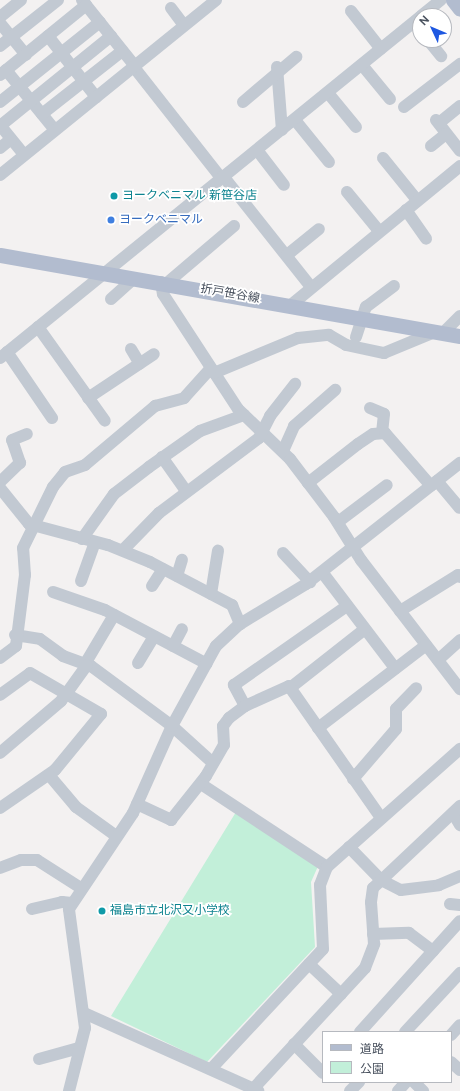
<!DOCTYPE html>
<meta charset="utf-8">
<style>
body{margin:0}
#map{position:relative;width:460px;height:1091px;overflow:hidden;background:#f3f1f1;font-family:"Public Sans","Noto Sans JP",sans-serif}
div>[style]{position:absolute}
[style*='--x']{left:calc(var(--x)*1px);top:calc(var(--y)*1px);width:calc(var(--w)*1px);rotate:calc(var(--a)*1deg)}
.green>*{inset:0;background:#c2efd9}
.minor>*{height:12px;margin:-6px;padding:0 6px;transform-origin:6px;border-radius:6px;background:#c2c9d2}
.major>*{height:15px;margin:-7.5px;padding:0 7.5px;transform-origin:7.5px;border-radius:7.5px;background:#b2bccf}
.dots>*{width:11px;height:11px;translate:-50% -50%;box-sizing:border-box;border:2px solid #fff;border-radius:50%}
span{translate:-50% -50%;white-space:nowrap;text-align:center;line-height:1.15;-webkit-text-stroke:3.5px #fff;paint-order:stroke}
.culture-label{font-size:12px;color:#0d838f}
.left{translate:0 -50%;text-align:left}
.shop-label{font-size:12px;color:#366cbe}
.street-label{font-size:12px;color:#49515e}
.legend{position:absolute;left:322px;top:1031px;width:130px;height:52px;box-sizing:border-box;background:#fff;border:1px solid #b6b9bf;margin:0;padding:5px 7px;list-style:none;font-size:12px;color:#49515e}
.legend li{display:flex;align-items:center;gap:8px;height:20px}
.legend b{width:20px;border:1px solid #b6b9bf}
.north{position:absolute;left:412px;top:8px;width:40px;height:40px;box-sizing:border-box;background:#fff;border:1px solid #b6b9bf;border-radius:50%;rotate:314deg;font-size:11px;font-weight:700;line-height:16px;text-align:center;color:#49515e}
.north::after{content:'';display:block;margin:auto;width:14px;height:18px;background:#1e58e1;clip-path:polygon(50% 0,100% 100%,50% 72%,0 100%)}
</style>
<div id="map">
<div class="green">
<i style="clip-path:polygon(236px 812px,319px 864px,311px 882px,315px 947px,207px 1062px,111px 1016px)"></i>
</div>
<div class="minor">
<i style="--x:82;--y:0;--w:83;--a:51.3"></i>
<i style="--x:171;--y:8;--w:21;--a:53"></i>
<i style="--x:351;--y:11;--w:48;--a:51.7"></i>
<i style="--x:421;--y:16;--w:26;--a:-39"></i>
<i style="--x:0;--y:17;--w:27;--a:-39"></i>
<i style="--x:0;--y:23;--w:41;--a:50.9"></i>
<i style="--x:48;--y:36;--w:78;--a:51.8"></i>
<i style="--x:428;--y:40;--w:21;--a:51"></i>
<i style="--x:0;--y:46;--w:74;--a:-38.4"></i>
<i style="--x:362;--y:65;--w:44;--a:50.5"></i>
<i style="--x:133;--y:66;--w:142;--a:51.8"></i>
<i style="--x:277;--y:67;--w:63;--a:85.5"></i>
<i style="--x:6;--y:70;--w:77;--a:50.8"></i>
<i style="--x:0;--y:75;--w:111;--a:-39.1"></i>
<i style="--x:328;--y:93;--w:44;--a:50.5"></i>
<i style="--x:0;--y:102;--w:128;--a:-38.7"></i>
<i style="--x:243;--y:102;--w:70;--a:-40.3"></i>
<i style="--x:404;--y:107;--w:71;--a:-37.5"></i>
<i style="--x:42;--y:114;--w:102;--a:-38.2"></i>
<i style="--x:295;--y:120;--w:54;--a:51"></i>
<i style="--x:436;--y:120;--w:39;--a:52"></i>
<i style="--x:439;--y:123;--w:27;--a:-39"></i>
<i style="--x:0;--y:125;--w:38;--a:51"></i>
<i style="--x:0;--y:126;--w:143;--a:-39"></i>
<i style="--x:431;--y:146;--w:19;--a:-39"></i>
<i style="--x:0;--y:148;--w:14;--a:-39"></i>
<i style="--x:257;--y:150;--w:44;--a:52.4"></i>
<i style="--x:383;--y:158;--w:54;--a:51"></i>
<i style="--x:0;--y:175;--w:278;--a:-39"></i>
<i style="--x:223;--y:176;--w:142;--a:51.6"></i>
<i style="--x:347;--y:192;--w:50;--a:50.6"></i>
<i style="--x:406;--y:210;--w:35;--a:55"></i>
<i style="--x:287;--y:255;--w:41;--a:-39.1"></i>
<i style="--x:161;--y:282;--w:12;--a:81"></i>
<i style="--x:163;--y:294;--w:137;--a:56.9"></i>
<i style="--x:238;--y:409;--w:72;--a:43.9"></i>
<i style="--x:290;--y:459;--w:73;--a:52.8"></i>
<i style="--x:334;--y:517;--w:51;--a:57.9"></i>
<i style="--x:361;--y:560;--w:163;--a:52.5"></i>
<i style="--x:167;--y:283;--w:88;--a:-40.4"></i>
<i style="--x:111;--y:299;--w:31;--a:-42"></i>
<i style="--x:291;--y:305;--w:219;--a:-39.4"></i>
<i style="--x:38;--y:327;--w:115;--a:54.5"></i>
<i style="--x:443;--y:333;--w:24;--a:-45"></i>
<i style="--x:356;--y:337;--w:32;--a:-72"></i>
<i style="--x:366;--y:307;--w:35;--a:-37"></i>
<i style="--x:131;--y:349;--w:17;--a:59"></i>
<i style="--x:7;--y:352;--w:80;--a:55.7"></i>
<i style="--x:0;--y:358;--w:541;--a:-39.07"></i>
<i style="--x:214;--y:373;--w:91;--a:-22.6"></i>
<i style="--x:298;--y:338;--w:31;--a:-6"></i>
<i style="--x:329;--y:335;--w:20;--a:30"></i>
<i style="--x:346;--y:345;--w:39;--a:12"></i>
<i style="--x:384;--y:353;--w:55;--a:-22.4"></i>
<i style="--x:88;--y:398;--w:79;--a:-33.7"></i>
<i style="--x:370;--y:408;--w:15;--a:23"></i>
<i style="--x:384;--y:414;--w:19;--a:96"></i>
<i style="--x:283;--y:451;--w:27;--a:-66"></i>
<i style="--x:294;--y:426;--w:55;--a:-41.3"></i>
<i style="--x:162;--y:457;--w:42;--a:54.8"></i>
<i style="--x:437;--y:481;--w:35;--a:50"></i>
<i style="--x:0;--y:482;--w:28;--a:-44"></i>
<i style="--x:20;--y:463;--w:24;--a:-109"></i>
<i style="--x:12;--y:440;--w:16;--a:-22"></i>
<i style="--x:308;--y:483;--w:63;--a:-38"></i>
<i style="--x:358;--y:444;--w:18;--a:-34"></i>
<i style="--x:373;--y:434;--w:12;--a:-5"></i>
<i style="--x:385;--y:433;--w:70;--a:49"></i>
<i style="--x:0;--y:488;--w:46;--a:51.1"></i>
<i style="--x:29;--y:524;--w:82;--a:14.9"></i>
<i style="--x:108;--y:545;--w:45;--a:22"></i>
<i style="--x:150;--y:562;--w:93;--a:27.7"></i>
<i style="--x:232;--y:605;--w:21;--a:67"></i>
<i style="--x:338;--y:522;--w:61;--a:-37.1"></i>
<i style="--x:82;--y:539;--w:55;--a:-54.6"></i>
<i style="--x:114;--y:494;--w:44;--a:-37.6"></i>
<i style="--x:149;--y:467;--w:62;--a:-35.2"></i>
<i style="--x:200;--y:431;--w:47;--a:-20"></i>
<i style="--x:123;--y:550;--w:52;--a:-45.8"></i>
<i style="--x:159;--y:513;--w:125;--a:-36.9"></i>
<i style="--x:259;--y:438;--w:25;--a:-63"></i>
<i style="--x:270;--y:416;--w:41;--a:-52"></i>
<i style="--x:283;--y:553;--w:40;--a:47"></i>
<i style="--x:322;--y:572;--w:121;--a:52.8"></i>
<i style="--x:177;--y:576;--w:17;--a:-73"></i>
<i style="--x:81;--y:581;--w:41;--a:-70.3"></i>
<i style="--x:152;--y:586;--w:20;--a:-57"></i>
<i style="--x:53;--y:592;--w:55;--a:19.1"></i>
<i style="--x:105;--y:610;--w:115;--a:27.9"></i>
<i style="--x:211;--y:594;--w:44;--a:-80.8"></i>
<i style="--x:400;--y:611;--w:68;--a:-31.8"></i>
<i style="--x:458;--y:575;--w:3;--a:45"></i>
<i style="--x:15;--y:635;--w:25;--a:9"></i>
<i style="--x:40;--y:639;--w:29;--a:36"></i>
<i style="--x:63;--y:656;--w:30;--a:20"></i>
<i style="--x:91;--y:666;--w:101;--a:36.5"></i>
<i style="--x:172;--y:726;--w:55;--a:42.1"></i>
<i style="--x:173;--y:646;--w:19;--a:-62"></i>
<i style="--x:0;--y:658;--w:20;--a:-37"></i>
<i style="--x:16;--y:646;--w:72;--a:-82.8"></i>
<i style="--x:25;--y:575;--w:27;--a:-94"></i>
<i style="--x:23;--y:548;--w:68;--a:-63.8"></i>
<i style="--x:53;--y:487;--w:19;--a:-51"></i>
<i style="--x:65;--y:472;--w:21;--a:-19"></i>
<i style="--x:85;--y:465;--w:92;--a:-40.1"></i>
<i style="--x:155;--y:406;--w:30;--a:-15"></i>
<i style="--x:184;--y:398;--w:40;--a:-48"></i>
<i style="--x:438;--y:660;--w:30;--a:-42"></i>
<i style="--x:138;--y:663;--w:31;--a:-59"></i>
<i style="--x:85;--y:664;--w:57;--a:-59.4"></i>
<i style="--x:290;--y:688;--w:95;--a:-38.2"></i>
<i style="--x:0;--y:695;--w:37;--a:-36"></i>
<i style="--x:30;--y:673;--w:82;--a:30"></i>
<i style="--x:101;--y:714;--w:72;--a:129.4"></i>
<i style="--x:55;--y:770;--w:67;--a:145.4"></i>
<i style="--x:245;--y:706;--w:24;--a:-118"></i>
<i style="--x:234;--y:685;--w:138;--a:-35"></i>
<i style="--x:318;--y:728;--w:136;--a:-37.5"></i>
<i style="--x:0;--y:753;--w:80;--a:-40.4"></i>
<i style="--x:61;--y:701;--w:44;--a:-54.2"></i>
<i style="--x:49;--y:775;--w:42;--a:49.8"></i>
<i style="--x:76;--y:807;--w:49;--a:35.9"></i>
<i style="--x:353;--y:779;--w:66;--a:-49.3"></i>
<i style="--x:396;--y:729;--w:20;--a:-90"></i>
<i style="--x:396;--y:709;--w:29;--a:-46"></i>
<i style="--x:201;--y:784;--w:151;--a:33.4"></i>
<i style="--x:137;--y:804;--w:38;--a:25"></i>
<i style="--x:171;--y:820;--w:56;--a:-51.5"></i>
<i style="--x:206;--y:776;--w:36;--a:-60"></i>
<i style="--x:224;--y:745;--w:19;--a:-93"></i>
<i style="--x:223;--y:726;--w:10;--a:-53"></i>
<i style="--x:229;--y:718;--w:20;--a:-37"></i>
<i style="--x:245;--y:706;--w:48;--a:-24.4"></i>
<i style="--x:289;--y:686;--w:161;--a:55.1"></i>
<i style="--x:453;--y:813;--w:14;--a:60"></i>
<i style="--x:349;--y:847;--w:46;--a:45.9"></i>
<i style="--x:381;--y:880;--w:22;--a:27"></i>
<i style="--x:401;--y:890;--w:38;--a:-7"></i>
<i style="--x:439;--y:885;--w:23;--a:-23"></i>
<i style="--x:0;--y:868;--w:22;--a:-21"></i>
<i style="--x:21;--y:860;--w:16;--a:0"></i>
<i style="--x:37;--y:860;--w:52;--a:32.5"></i>
<i style="--x:450;--y:904;--w:10;--a:6"></i>
<i style="--x:32;--y:909;--w:31;--a:-13"></i>
<i style="--x:62;--y:902;--w:10;--a:6"></i>
<i style="--x:373;--y:934;--w:36;--a:-2"></i>
<i style="--x:409;--y:933;--w:30;--a:37"></i>
<i style="--x:309;--y:964;--w:44;--a:43.2"></i>
<i style="--x:84;--y:1013;--w:191;--a:24.1"></i>
<i style="--x:360;--y:1032;--w:149;--a:-48"></i>
<i style="--x:405;--y:1032;--w:81;--a:-47"></i>
<i style="--x:451;--y:1035;--w:13;--a:-48"></i>
<i style="--x:294;--y:1044;--w:41;--a:45"></i>
<i style="--x:39;--y:1059;--w:41;--a:-15.4"></i>
<i style="--x:451;--y:1062;--w:12;--a:42"></i>
<i style="--x:211;--y:1069;--w:164;--a:-47"></i>
<i style="--x:323;--y:949;--w:64;--a:-92.7"></i>
<i style="--x:320;--y:885;--w:19;--a:-69"></i>
<i style="--x:327;--y:867;--w:178;--a:-41.6"></i>
<i style="--x:414;--y:1082;--w:13;--a:45"></i>
<i style="--x:253;--y:1089;--w:165;--a:-47.2"></i>
<i style="--x:365;--y:968;--w:26;--a:-69"></i>
<i style="--x:374;--y:944;--w:42;--a:-94.1"></i>
<i style="--x:371;--y:902;--w:14;--a:-82"></i>
<i style="--x:373;--y:888;--w:120;--a:-43.3"></i>
<i style="--x:69;--y:1091;--w:65;--a:-75.7"></i>
<i style="--x:85;--y:1028;--w:120;--a:-97.7"></i>
<i style="--x:69;--y:909;--w:115;--a:-56.3"></i>
<i style="--x:133;--y:813;--w:95;--a:-65.9"></i>
<i style="--x:172;--y:726;--w:91;--a:-61.2"></i>
<i style="--x:216;--y:646;--w:33;--a:-43"></i>
<i style="--x:240;--y:624;--w:77;--a:-31.2"></i>
<i style="--x:306;--y:584;--w:196;--a:-38.2"></i>
<i style="--x:350;--y:1091;--w:13;--a:-45"></i>
<i style="--x:398;--y:1091;--w:12;--a:-48"></i>
</div>
<div class="major">
<i style="--x:453;--y:0;--w:11;--a:52"></i>
<i style="--x:0;--y:255;--w:467;--a:10"></i>
</div>
<div class="dots">
<i style="left:114px;top:196px;background:#0f9aa8"></i>
<i style="left:111px;top:220px;background:#3f7fe0"></i>
<i style="left:102px;top:911px;background:#0f9aa8"></i>
</div>
<div class="culture-label">
<span class="left" style="left:122px;top:196px">ヨークベニマル 新笹谷店</span>
<span class="left" style="left:110px;top:911px">福島市立北沢又小学校</span>
</div>
<div class="shop-label">
<span class="left" style="left:119px;top:220px">ヨークベニマル</span>
</div>
<div class="street-label">
<span style="left:230px;top:294px;rotate:10deg">折戸笹谷線</span>
</div>
<ul class="legend">
<li><b style="height:5px;background:#b2bccf"></b>道路</li>
<li><b style="height:11px;background:#c2efd9"></b>公園</li>
</ul>
<div class="north">N</div>
</div>
